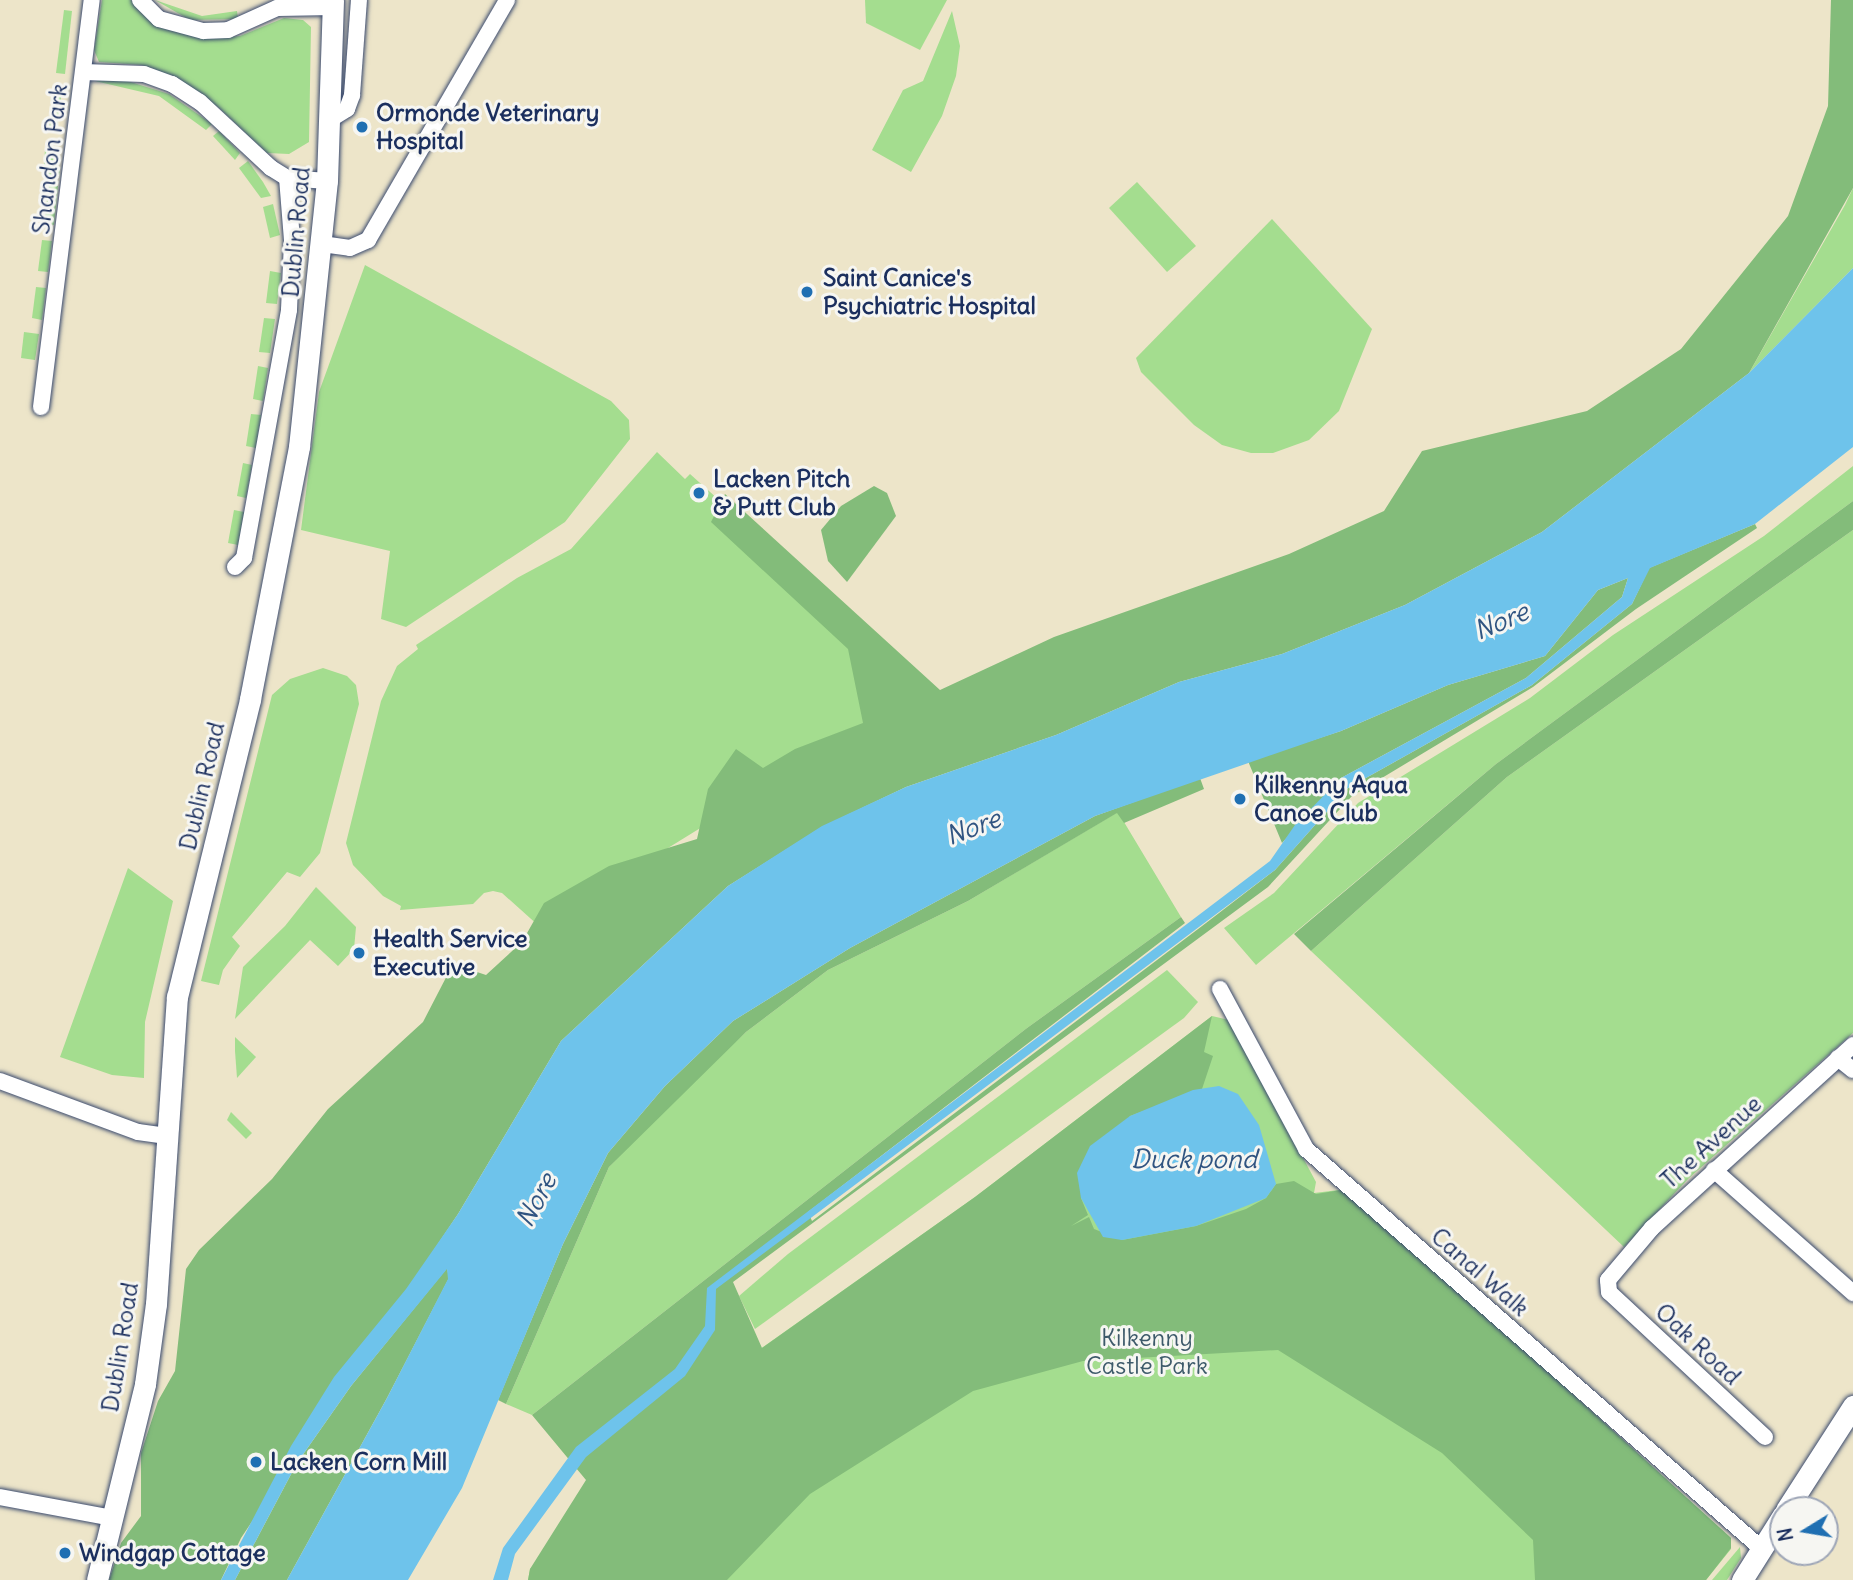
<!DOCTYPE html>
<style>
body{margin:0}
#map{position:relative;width:1853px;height:1580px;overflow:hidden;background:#ede5c9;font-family:Delius,sans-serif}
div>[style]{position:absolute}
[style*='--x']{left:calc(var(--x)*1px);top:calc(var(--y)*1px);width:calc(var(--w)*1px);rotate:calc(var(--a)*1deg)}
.green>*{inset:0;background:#a4dd8f}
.forest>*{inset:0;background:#83bc7a}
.water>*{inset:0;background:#6ec3eb}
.roads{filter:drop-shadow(0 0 2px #3a4a6e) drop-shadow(0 0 2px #3a4a6e)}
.minor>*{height:16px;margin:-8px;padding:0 8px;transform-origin:8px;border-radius:8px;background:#fff}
.secondary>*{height:21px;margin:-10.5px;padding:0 10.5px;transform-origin:10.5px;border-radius:10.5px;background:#fff}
.dots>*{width:19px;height:19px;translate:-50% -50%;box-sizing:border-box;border:4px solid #f6f6f2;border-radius:50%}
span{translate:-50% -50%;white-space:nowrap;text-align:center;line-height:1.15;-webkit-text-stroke:6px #f6f6f2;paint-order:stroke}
.poi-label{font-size:24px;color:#1b2f5e;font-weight:700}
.left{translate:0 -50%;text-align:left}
.street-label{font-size:24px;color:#1b2f5e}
.park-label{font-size:24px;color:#3d5a6a}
.water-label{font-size:26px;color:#305481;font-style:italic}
.north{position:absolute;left:1769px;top:1496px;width:70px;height:70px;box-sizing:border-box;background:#f6f6f2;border:2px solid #9ea6b7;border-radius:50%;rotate:259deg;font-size:19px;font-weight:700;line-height:28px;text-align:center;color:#1b2f5e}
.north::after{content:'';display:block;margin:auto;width:24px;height:32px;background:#1f6fb2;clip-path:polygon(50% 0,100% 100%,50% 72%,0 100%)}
</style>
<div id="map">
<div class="green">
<i style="clip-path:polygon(102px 0,131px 0,157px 25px,204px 39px,240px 36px,284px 18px,303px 20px,311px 27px,309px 142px,289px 154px,267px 153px,218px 107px,172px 76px,142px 65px,99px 62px,94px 50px)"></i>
<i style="clip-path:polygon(155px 0,202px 16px,237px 11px,238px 19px,190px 20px)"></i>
<i style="clip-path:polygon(947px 0,920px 50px,866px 23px,865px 0)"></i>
<i style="clip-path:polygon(64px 10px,72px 11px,65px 74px,56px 73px)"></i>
<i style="clip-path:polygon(952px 11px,960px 46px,956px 76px,942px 116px,911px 172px,872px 150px,903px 90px,923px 81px)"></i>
<i style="clip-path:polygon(121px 79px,169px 94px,212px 124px,206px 130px,159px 96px,95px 81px)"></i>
<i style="clip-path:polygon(52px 96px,61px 97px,57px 129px,49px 128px)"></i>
<i style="clip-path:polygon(219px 131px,240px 153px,235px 160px,213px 136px)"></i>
<i style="clip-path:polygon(45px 150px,54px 151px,53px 168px,60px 169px,59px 177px,43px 176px)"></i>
<i style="clip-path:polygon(248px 161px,263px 182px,271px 196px,261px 198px,239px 168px)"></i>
<i style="clip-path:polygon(1137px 182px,1196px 246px,1167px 272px,1109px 208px)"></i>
<i style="clip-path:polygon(49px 185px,58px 186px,54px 225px,44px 224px)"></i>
<i style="clip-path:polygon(1853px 188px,1853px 268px,1749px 373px,1845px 205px)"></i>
<i style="clip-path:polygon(273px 204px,280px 235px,270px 238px,263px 207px)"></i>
<i style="clip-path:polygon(1272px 219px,1372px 329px,1339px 411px,1309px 440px,1273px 453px,1251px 453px,1222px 445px,1194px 425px,1141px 372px,1136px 358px)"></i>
<i style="clip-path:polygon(42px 240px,52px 241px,48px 272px,38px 271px)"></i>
<i style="clip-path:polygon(365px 265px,611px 401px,629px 420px,630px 439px,565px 522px,406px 627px,381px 619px,390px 551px,301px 530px,319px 392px)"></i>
<i style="clip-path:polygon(270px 271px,281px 273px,277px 304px,266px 303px)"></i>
<i style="clip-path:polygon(36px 287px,46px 288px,42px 320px,32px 318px)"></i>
<i style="clip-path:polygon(264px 318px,275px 319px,270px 353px,259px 352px)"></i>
<i style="clip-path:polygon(24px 332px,39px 334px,35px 360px,21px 358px)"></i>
<i style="clip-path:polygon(258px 366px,268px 368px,263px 401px,253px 399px)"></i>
<i style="clip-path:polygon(251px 414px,261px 415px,256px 448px,246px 446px)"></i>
<i style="clip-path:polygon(657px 452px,685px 479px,690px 474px,719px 500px,715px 505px,803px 583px,909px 724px,804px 764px,540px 927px,502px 893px,493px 891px,484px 893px,473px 904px,400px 910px,401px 906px,383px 896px,353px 865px,346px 843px,381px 701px,397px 666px,418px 649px,416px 645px,517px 578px,571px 549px)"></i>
<i style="clip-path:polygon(243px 463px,252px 465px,246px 498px,237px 496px)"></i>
<i style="clip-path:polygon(1853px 466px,1853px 501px,1496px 764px,1256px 965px,1224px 928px,1274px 893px,1358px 803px,1530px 698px,1613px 635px,1764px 536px)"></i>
<i style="clip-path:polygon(234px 510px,244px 512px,238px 545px,228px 543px)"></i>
<i style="clip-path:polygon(1853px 530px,1853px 1033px,1689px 1178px,1624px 1247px,1311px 951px,1507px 777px)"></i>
<i style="clip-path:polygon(323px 668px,347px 676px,356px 685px,359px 704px,320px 853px,300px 877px,287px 872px,232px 937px,240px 946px,223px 970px,219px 985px,201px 981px,272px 695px,290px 679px)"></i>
<i style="clip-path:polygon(1118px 812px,1181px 917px,1027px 1028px,532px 1415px,506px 1404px,609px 1167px,676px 1097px,746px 1032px,828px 970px,968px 901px)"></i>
<i style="clip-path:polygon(128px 868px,173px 901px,145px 1022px,144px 1078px,112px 1075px,60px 1057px)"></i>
<i style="clip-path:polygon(316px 887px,356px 927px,354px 949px,338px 966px,310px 940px,235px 1019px,243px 967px,285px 926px)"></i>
<i style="clip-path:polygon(1167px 970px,1198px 1002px,1184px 1018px,755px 1329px,739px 1296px,788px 1254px)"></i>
<i style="clip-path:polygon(1212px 1016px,1229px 1020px,1316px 1182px,1314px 1193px,1347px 1189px,1731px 1538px,1731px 1549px,1706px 1580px,528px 1580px,530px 1569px,671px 1412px,975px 1197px)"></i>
<i style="clip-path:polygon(235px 1037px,256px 1057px,237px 1078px,235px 1051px)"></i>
<i style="clip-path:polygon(231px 1112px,252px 1133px,246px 1139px,227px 1120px)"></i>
<i style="clip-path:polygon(1740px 1547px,1741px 1558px,1727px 1580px,1712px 1580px)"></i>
</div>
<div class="forest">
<i style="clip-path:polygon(1831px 0,1853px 0,1853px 188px,1749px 373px,1542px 532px,1405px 605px,1282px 654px,1179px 682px,1056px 735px,906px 787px,822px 827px,728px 886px,561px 1041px,458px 1214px,241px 1538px,221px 1580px,109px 1580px,121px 1543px,141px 1516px,141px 1453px,158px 1401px,175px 1371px,186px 1269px,199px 1250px,272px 1179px,328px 1109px,423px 1022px,453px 964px,486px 975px,522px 942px,544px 903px,609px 866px,697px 839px,708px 789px,736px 749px,763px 768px,795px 749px,863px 723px,848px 649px,711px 522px,725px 494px,940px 690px,1054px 637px,1289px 554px,1384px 511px,1422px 451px,1587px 411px,1681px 349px,1788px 216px,1828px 106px)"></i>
<i style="clip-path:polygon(874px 486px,887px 493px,896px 516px,847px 582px,828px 561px,821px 530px,841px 506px)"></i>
<i style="clip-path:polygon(1853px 501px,1853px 530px,1507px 777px,1311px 951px,1294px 934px,1496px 764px)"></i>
<i style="clip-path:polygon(1755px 524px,1757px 528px,1636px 609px,1533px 687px,1352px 796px,1268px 887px,733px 1282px,762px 1348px,975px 1197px,1212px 1016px,1204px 1052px,1213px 1056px,1202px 1089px,1130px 1116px,1081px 1198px,1088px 1215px,1071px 1226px,1089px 1217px,1094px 1229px,1122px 1240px,1196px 1226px,1246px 1209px,1266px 1198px,1276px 1184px,1294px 1181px,1316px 1194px,1347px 1189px,1731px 1538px,1731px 1548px,1706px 1580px,1535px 1580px,1533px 1540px,1442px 1453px,1278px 1350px,1083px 1361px,973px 1391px,810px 1494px,727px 1580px,528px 1580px,530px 1569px,586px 1480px,532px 1415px,1027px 1028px,1181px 917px,1185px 923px,808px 1212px,812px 1221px,1206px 923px,1275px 870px,1348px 788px,1532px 685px,1632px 604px,1649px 568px)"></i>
<i style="clip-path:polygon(1628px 578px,1622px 597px,1526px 678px,1341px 778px,1282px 843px,1248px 761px,1341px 731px,1448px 685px,1545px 656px,1598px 590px)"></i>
<i style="clip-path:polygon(1200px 778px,1204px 789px,1124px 823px,1117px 813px,968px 901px,828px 970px,746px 1032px,609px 1167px,506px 1404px,498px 1400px,563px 1244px,608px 1153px,665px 1086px,733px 1021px,850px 948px,1095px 816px)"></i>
<i style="clip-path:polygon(447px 1268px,449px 1278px,387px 1398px,287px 1580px,235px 1580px,297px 1463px,351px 1386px)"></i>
</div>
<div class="water">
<i style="clip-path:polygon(1853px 268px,1853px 447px,1755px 524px,1650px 568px,1632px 604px,1532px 685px,1348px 788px,1275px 870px,716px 1289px,715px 1330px,685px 1376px,586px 1457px,515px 1554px,508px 1580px,493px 1580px,503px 1548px,576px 1447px,675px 1369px,705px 1326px,707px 1288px,1270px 861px,1295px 825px,1341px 778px,1526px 678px,1622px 597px,1628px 578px,1598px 590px,1545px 656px,1448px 685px,1341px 731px,1095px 816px,850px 948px,733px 1021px,665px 1086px,608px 1153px,563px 1244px,462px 1488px,408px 1580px,287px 1580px,387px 1398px,448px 1279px,447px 1269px,351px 1386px,297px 1463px,235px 1580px,221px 1580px,291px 1446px,334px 1377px,406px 1289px,458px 1214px,561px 1041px,728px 886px,822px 826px,906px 787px,1056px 735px,1179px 682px,1282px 654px,1405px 605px,1542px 532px,1749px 373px)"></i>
<i style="clip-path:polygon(1219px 1086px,1238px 1094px,1259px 1125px,1276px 1184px,1266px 1198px,1196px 1226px,1122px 1240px,1103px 1237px,1081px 1198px,1077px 1173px,1090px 1146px,1130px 1116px,1193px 1090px)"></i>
</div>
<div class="roads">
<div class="minor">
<i style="--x:140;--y:0;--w:27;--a:45"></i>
<i style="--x:159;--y:19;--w:46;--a:15.3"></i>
<i style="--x:203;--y:31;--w:25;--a:-2"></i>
<i style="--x:228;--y:30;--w:54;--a:-24.2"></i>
<i style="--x:277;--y:8;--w:56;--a:-1"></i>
<i style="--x:83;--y:72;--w:61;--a:1.9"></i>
<i style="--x:144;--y:74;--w:30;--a:20"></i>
<i style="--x:172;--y:84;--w:33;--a:33"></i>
<i style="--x:200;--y:102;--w:97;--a:42.9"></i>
<i style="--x:271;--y:168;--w:19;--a:32"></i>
<i style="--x:287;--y:178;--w:40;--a:4.3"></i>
<i style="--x:331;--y:119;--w:19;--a:-32"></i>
<i style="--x:347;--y:109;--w:15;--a:-70"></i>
<i style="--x:352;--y:95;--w:95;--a:-85.8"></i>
<i style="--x:322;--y:244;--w:28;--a:8"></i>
<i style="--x:350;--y:248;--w:20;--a:-24"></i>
<i style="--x:368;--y:240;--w:277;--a:-59.9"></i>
<i style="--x:41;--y:407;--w:410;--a:-82.9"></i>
<i style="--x:235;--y:567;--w:13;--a:-45"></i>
<i style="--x:244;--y:558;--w:252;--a:-79.7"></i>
<i style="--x:289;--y:310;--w:70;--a:-87.5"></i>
<i style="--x:292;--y:240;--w:62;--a:-94.6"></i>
<i style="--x:1220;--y:989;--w:182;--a:61.7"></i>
<i style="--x:1306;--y:1149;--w:607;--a:41.26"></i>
<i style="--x:1838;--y:1058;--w:19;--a:39"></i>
<i style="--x:0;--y:1081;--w:147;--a:20.3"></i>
<i style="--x:138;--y:1132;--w:29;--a:8"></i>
<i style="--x:1714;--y:1170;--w:186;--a:41.5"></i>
<i style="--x:1765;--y:1437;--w:213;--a:-137.1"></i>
<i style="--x:1609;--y:1292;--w:12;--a:-95"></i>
<i style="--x:1608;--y:1280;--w:68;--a:-49.8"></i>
<i style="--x:1652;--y:1228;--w:272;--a:-42.3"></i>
<i style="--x:0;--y:1497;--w:114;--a:10.6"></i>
</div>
<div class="secondary">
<i style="--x:1786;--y:1510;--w:124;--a:-57.2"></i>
<i style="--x:97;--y:1580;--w:202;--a:-76.2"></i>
<i style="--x:145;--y:1384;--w:81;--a:-82.2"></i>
<i style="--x:156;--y:1304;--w:308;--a:-86.1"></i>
<i style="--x:177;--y:997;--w:307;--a:-76.2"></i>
<i style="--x:250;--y:699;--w:257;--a:-79"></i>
<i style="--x:299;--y:447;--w:267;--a:-84"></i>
<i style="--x:327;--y:181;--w:181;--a:-88.1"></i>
<i style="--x:1742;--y:1580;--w:77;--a:-57.8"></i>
</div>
</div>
<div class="dots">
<i style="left:362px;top:127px;background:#1f6fb2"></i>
<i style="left:807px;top:292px;background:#1f6fb2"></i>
<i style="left:699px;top:493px;background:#1f6fb2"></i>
<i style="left:1240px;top:799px;background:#1f6fb2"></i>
<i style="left:359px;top:953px;background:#1f6fb2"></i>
<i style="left:256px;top:1462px;background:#1f6fb2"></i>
<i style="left:65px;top:1553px;background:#1f6fb2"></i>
</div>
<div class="poi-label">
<span class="left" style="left:376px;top:127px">Ormonde Veterinary<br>Hospital</span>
<span class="left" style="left:823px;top:292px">Saint Canice's<br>Psychiatric Hospital</span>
<span class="left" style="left:713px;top:493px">Lacken Pitch<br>&amp; Putt Club</span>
<span class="left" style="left:1254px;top:799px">Kilkenny Aqua<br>Canoe Club</span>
<span class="left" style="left:373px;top:953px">Health Service<br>Executive</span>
<span class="left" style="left:270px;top:1462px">Lacken Corn Mill</span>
<span class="left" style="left:79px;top:1553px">Windgap Cottage</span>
</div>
<div class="street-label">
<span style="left:50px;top:159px;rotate:-83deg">Shandon Park</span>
<span style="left:296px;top:232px;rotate:-85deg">Dublin Road</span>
<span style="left:202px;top:786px;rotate:-77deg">Dublin Road</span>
<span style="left:1711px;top:1142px;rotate:-42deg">The Avenue</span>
<span style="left:1480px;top:1272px;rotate:41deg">Canal Walk</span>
<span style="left:1698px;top:1344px;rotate:43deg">Oak Road</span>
<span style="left:120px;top:1347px;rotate:-81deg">Dublin Road</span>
</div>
<div class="park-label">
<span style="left:1147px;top:1352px">Kilkenny<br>Castle Park</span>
</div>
<div class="water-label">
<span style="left:1501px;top:621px;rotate:-23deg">Nore</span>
<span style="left:973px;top:827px;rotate:-21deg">Nore</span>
<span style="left:1194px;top:1159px">Duck pond</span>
<span style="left:536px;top:1200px;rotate:-62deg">Nore</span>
</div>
<div class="north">N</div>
</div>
